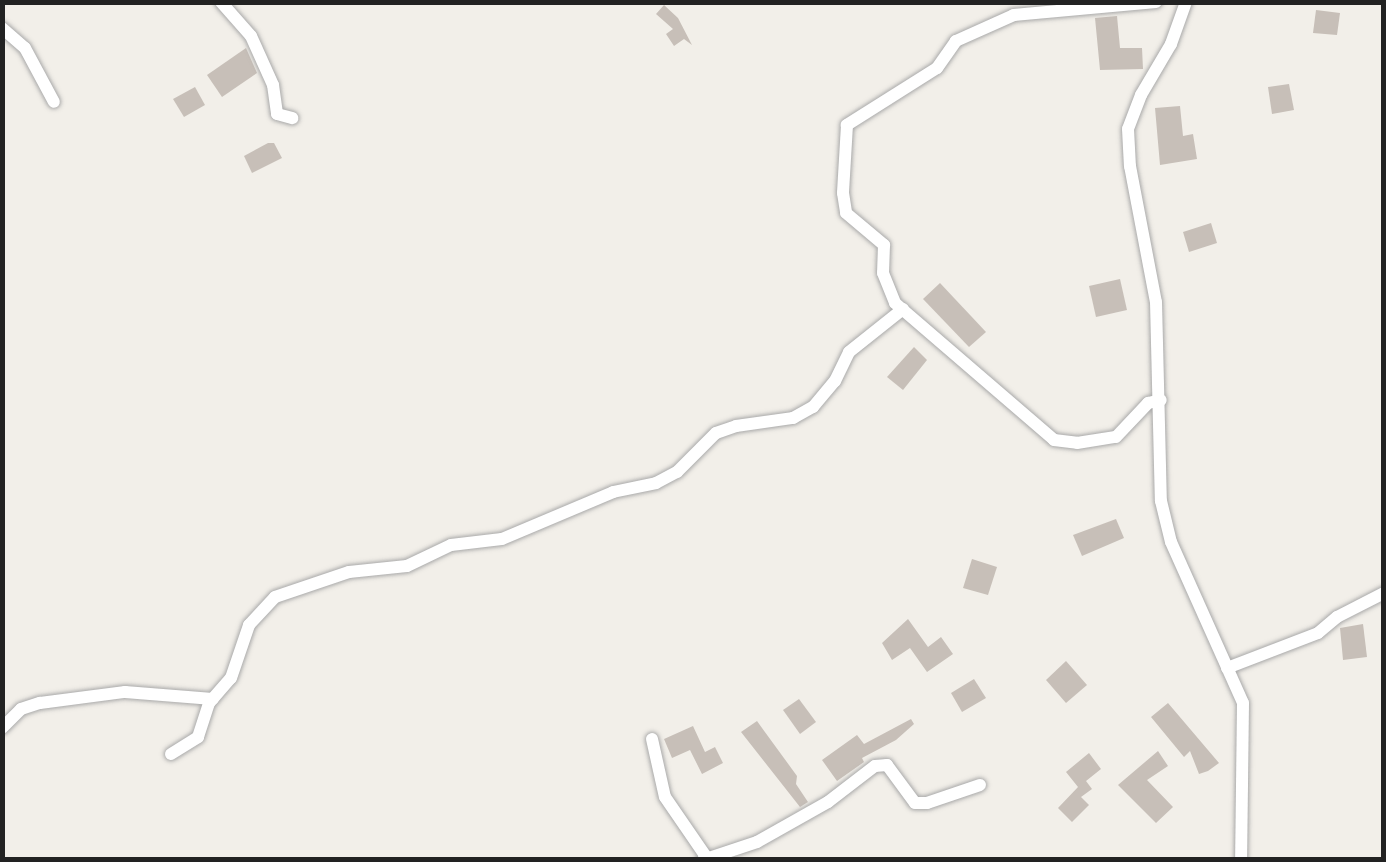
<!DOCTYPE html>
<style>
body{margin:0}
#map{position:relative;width:1386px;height:862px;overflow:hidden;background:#f2efe9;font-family:Rubik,sans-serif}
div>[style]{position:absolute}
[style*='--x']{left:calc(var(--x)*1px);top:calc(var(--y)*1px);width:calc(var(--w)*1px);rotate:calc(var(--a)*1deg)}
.building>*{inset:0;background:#c7bfb8}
.roads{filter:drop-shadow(0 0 2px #a9a9a9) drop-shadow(0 0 2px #a9a9a9)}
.minor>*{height:12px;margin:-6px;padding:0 6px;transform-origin:6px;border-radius:6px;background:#fff}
span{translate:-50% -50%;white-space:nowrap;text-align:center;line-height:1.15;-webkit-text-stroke:8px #fff;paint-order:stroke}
.frame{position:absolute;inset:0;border:5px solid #222;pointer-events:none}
</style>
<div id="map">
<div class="building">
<i style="clip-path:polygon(664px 5px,678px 18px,692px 45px,684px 39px,674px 46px,666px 34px,673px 29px,656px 14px)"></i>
<i style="clip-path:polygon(1316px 10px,1340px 13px,1337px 35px,1313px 33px)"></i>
<i style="clip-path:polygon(1117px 16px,1120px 48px,1142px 48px,1143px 69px,1100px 70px,1095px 18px)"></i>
<i style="clip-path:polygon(246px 48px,257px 73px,222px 97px,207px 75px)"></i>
<i style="clip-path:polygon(1289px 84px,1294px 110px,1272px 114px,1268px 87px)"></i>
<i style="clip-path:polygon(195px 87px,205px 105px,184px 117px,173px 99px)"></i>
<i style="clip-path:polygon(1180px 106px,1183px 136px,1193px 134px,1197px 159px,1160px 165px,1155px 108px)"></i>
<i style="clip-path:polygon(268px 143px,274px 143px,282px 158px,252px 173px,244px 156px)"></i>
<i style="clip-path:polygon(1211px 223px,1217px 243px,1189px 252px,1183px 232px)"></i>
<i style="clip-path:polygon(1120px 279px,1127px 310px,1096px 317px,1089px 286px)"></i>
<i style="clip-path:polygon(940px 283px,986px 332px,969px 347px,923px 299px)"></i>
<i style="clip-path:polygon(914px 347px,927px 360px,903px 390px,887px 377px)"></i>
<i style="clip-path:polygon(1116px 519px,1124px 538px,1082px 556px,1073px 535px)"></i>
<i style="clip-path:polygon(972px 559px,997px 567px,988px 595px,963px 588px)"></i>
<i style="clip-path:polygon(908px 619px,928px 647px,941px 637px,953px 654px,927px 672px,910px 648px,892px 660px,882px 643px)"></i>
<i style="clip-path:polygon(1363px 624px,1367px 657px,1343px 660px,1340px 628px)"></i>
<i style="clip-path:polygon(1066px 661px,1087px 685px,1066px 703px,1046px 680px)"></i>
<i style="clip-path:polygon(974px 679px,986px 698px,962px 712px,951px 693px)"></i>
<i style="clip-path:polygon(799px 699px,816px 722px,800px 734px,783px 710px)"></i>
<i style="clip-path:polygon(1168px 703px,1219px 763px,1208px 771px,1199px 774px,1190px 751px,1184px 757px,1151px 717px)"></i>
<i style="clip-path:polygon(911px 719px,914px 724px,896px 740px,862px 758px,864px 762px,837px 781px,822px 760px,857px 735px,864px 744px)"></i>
<i style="clip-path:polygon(757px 721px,797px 776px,796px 784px,808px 802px,800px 807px,741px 732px)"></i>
<i style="clip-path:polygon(693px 726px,705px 752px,715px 747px,723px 763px,702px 774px,690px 750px,672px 758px,664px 739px)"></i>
<i style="clip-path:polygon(1158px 751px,1168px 766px,1147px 780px,1173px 807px,1156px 823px,1118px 785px)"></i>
<i style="clip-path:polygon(1089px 753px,1101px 769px,1086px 781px,1092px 789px,1081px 797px,1089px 805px,1072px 822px,1058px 808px,1078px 787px,1066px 772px)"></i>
</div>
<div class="roads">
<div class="minor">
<i style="--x:221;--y:2;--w:45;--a:48.6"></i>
<i style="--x:251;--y:36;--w:54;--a:65.8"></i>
<i style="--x:273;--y:85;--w:29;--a:82"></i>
<i style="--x:277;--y:114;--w:16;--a:15"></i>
<i style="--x:1156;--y:2;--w:143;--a:174.8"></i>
<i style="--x:1014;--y:15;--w:64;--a:155.9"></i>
<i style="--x:956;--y:41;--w:33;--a:125"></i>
<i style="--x:937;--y:68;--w:107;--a:147.7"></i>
<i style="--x:847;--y:125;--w:68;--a:93.4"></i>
<i style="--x:843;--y:193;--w:20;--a:81"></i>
<i style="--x:846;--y:213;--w:50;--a:40.1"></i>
<i style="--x:884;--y:245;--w:28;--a:92"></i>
<i style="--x:883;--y:273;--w:32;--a:68"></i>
<i style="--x:895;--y:303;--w:210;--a:40.7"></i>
<i style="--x:1054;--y:440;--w:23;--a:7"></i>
<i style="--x:1077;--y:443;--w:39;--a:-9"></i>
<i style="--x:1116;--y:437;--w:47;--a:-46.7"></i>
<i style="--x:1148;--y:403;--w:13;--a:-13"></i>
<i style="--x:1186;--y:2;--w:45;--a:109.7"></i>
<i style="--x:1171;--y:44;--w:59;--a:120.5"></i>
<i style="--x:1141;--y:95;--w:36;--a:111"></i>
<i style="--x:1128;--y:129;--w:37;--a:87"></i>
<i style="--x:1130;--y:166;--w:138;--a:79.2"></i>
<i style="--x:1156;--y:302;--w:199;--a:88.6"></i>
<i style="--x:1161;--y:501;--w:42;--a:76.3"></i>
<i style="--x:1171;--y:542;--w:176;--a:65.9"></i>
<i style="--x:1243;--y:703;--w:157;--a:90.7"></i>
<i style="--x:2;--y:28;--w:30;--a:41"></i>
<i style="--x:25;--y:48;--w:61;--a:61.8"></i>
<i style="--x:1227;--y:668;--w:97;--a:-21"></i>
<i style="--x:1318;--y:633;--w:25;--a:-40"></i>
<i style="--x:1337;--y:617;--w:53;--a:-27.1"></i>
<i style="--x:2;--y:728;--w:27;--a:-45"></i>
<i style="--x:21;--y:709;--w:20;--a:-18"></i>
<i style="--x:40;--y:703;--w:86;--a:-7.4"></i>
<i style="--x:125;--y:692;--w:88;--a:4.5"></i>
<i style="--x:652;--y:739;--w:59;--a:77.4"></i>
<i style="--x:665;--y:797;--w:74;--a:55.5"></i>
<i style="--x:171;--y:754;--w:32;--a:-32"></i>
<i style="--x:198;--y:737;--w:36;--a:-72"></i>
<i style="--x:209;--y:703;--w:33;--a:-49"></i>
<i style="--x:231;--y:678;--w:56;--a:-71.2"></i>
<i style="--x:249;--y:625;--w:38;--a:-47"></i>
<i style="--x:275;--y:597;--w:78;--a:-18.7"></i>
<i style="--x:349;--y:572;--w:58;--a:-5.9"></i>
<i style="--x:407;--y:566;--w:49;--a:-25.5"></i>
<i style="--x:451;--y:545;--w:51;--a:-6.7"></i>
<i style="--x:502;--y:539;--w:121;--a:-22.9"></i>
<i style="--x:613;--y:492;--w:44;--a:-11.8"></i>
<i style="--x:656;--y:483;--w:24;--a:-28"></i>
<i style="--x:677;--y:472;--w:55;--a:-45"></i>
<i style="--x:716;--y:433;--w:21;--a:-19"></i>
<i style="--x:736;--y:426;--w:58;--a:-8"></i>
<i style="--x:793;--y:418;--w:23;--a:-29"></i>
<i style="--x:813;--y:407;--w:34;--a:-50"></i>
<i style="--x:835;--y:381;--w:32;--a:-64"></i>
<i style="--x:849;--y:352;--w:69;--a:-38.5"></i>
<i style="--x:703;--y:860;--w:57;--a:-18.4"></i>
<i style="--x:757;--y:842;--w:81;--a:-29.4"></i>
<i style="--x:828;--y:802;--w:59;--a:-37.5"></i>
<i style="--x:875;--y:766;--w:12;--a:-5"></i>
<i style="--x:887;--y:765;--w:47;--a:53.6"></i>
<i style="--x:915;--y:803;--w:12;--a:0"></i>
<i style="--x:927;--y:803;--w:56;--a:-18.8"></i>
</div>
</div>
<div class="frame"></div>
</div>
